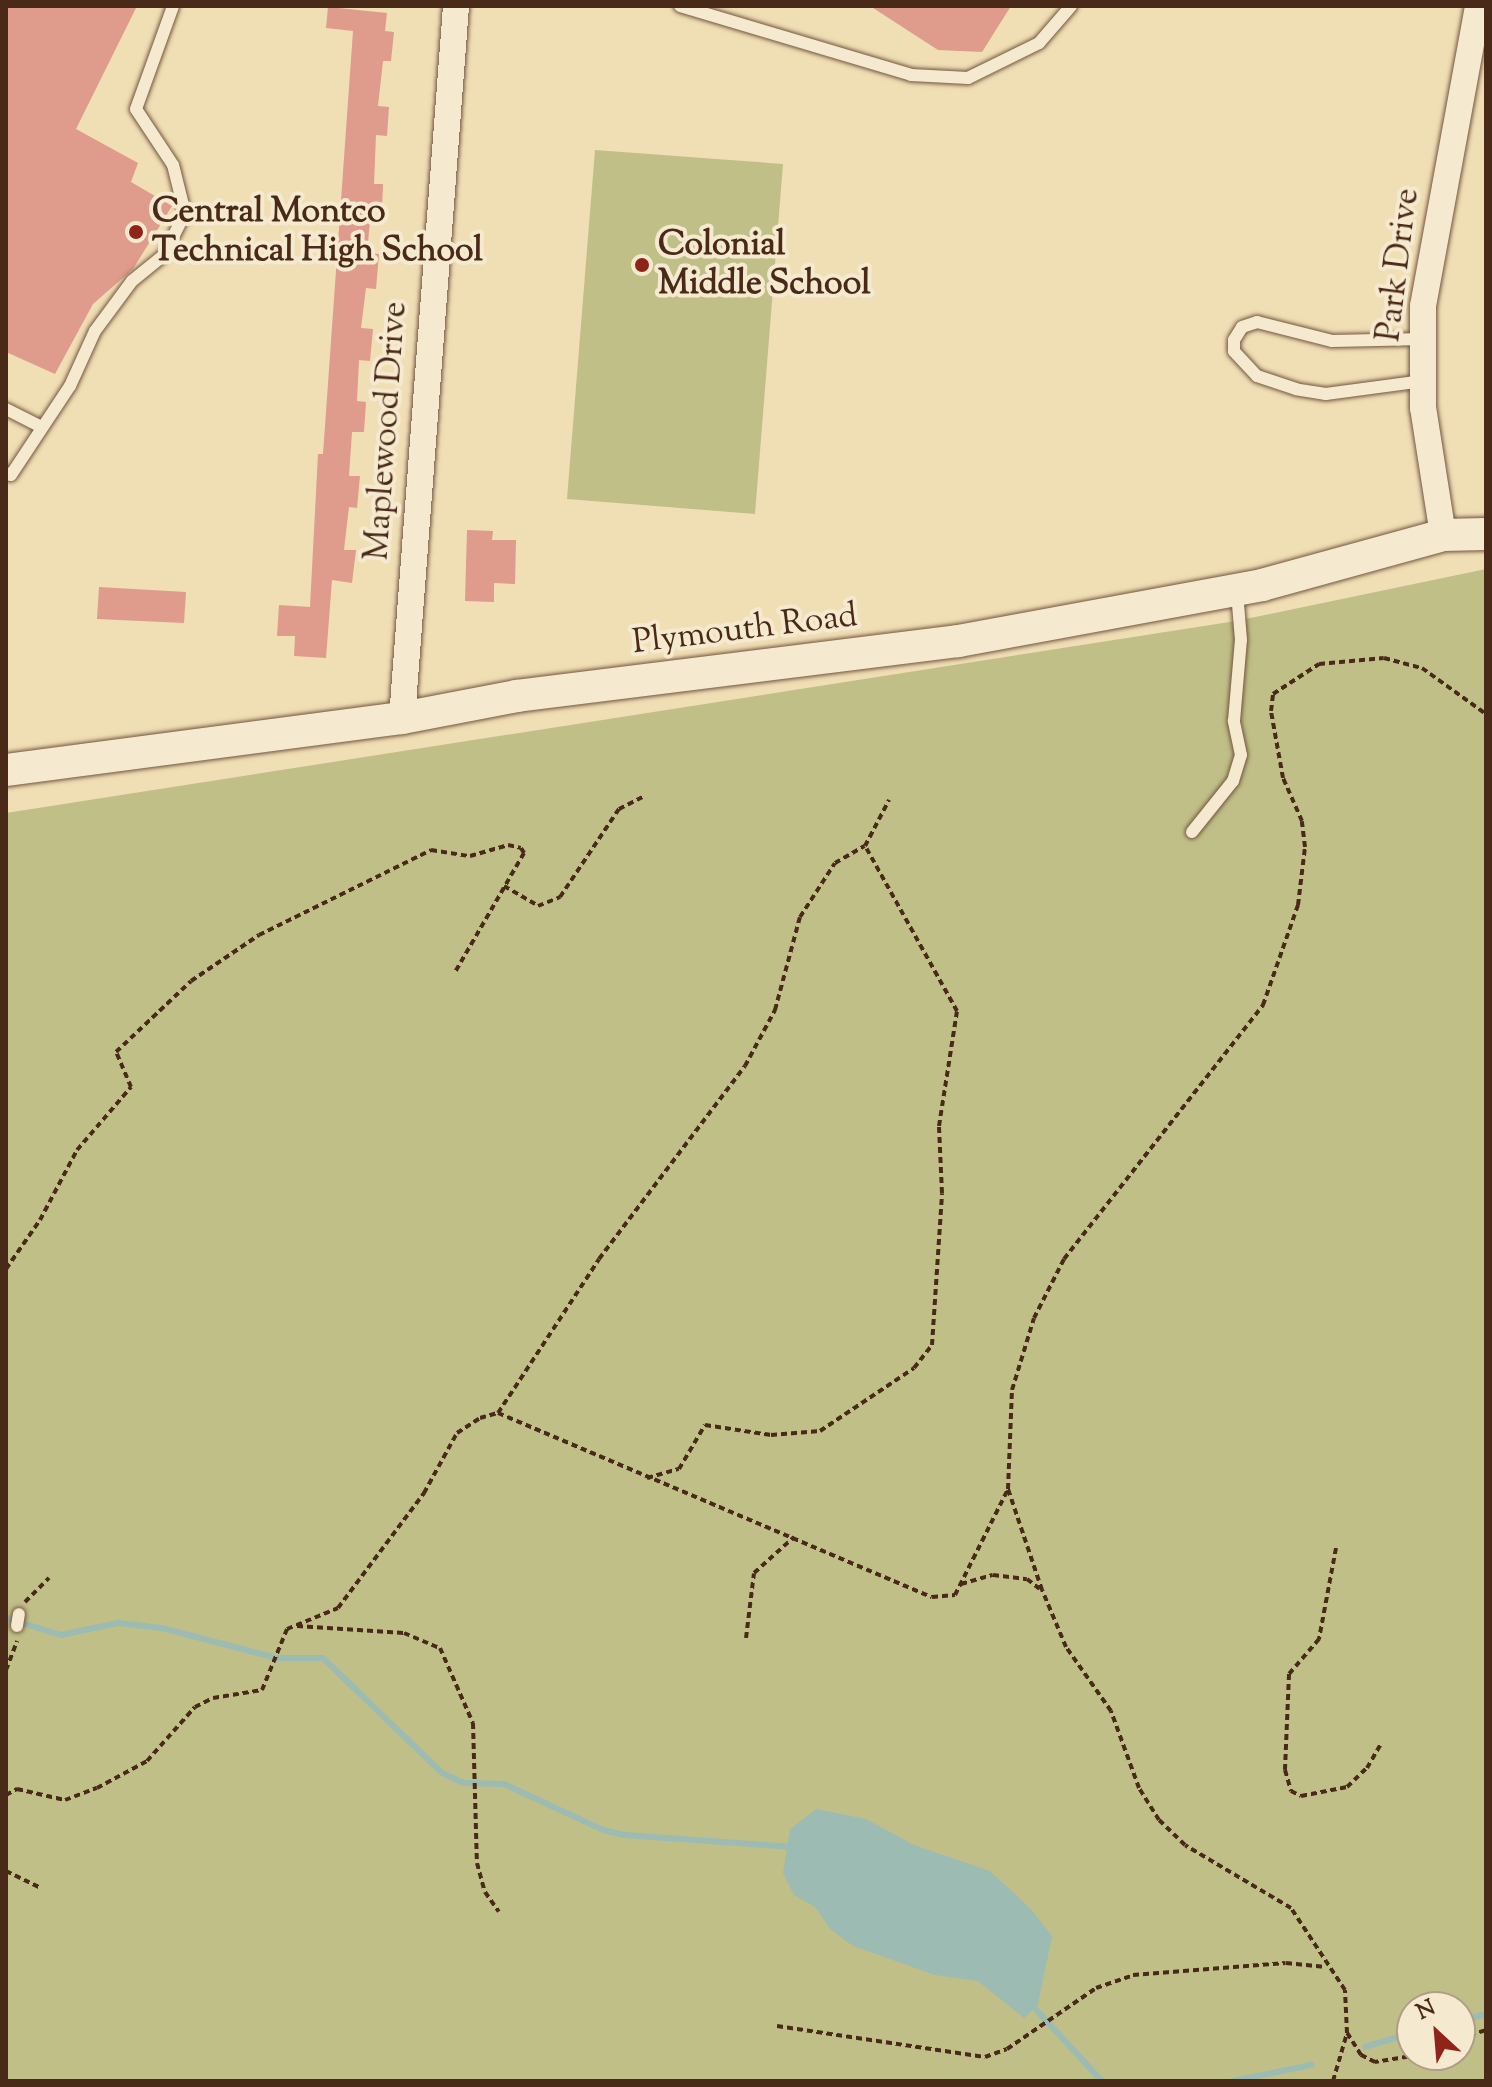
<!DOCTYPE html>
<style>
body{margin:0}
#map{position:relative;width:1492px;height:2087px;overflow:hidden;background:#f0deb5;font-family:"Sorts Mill Goudy",serif}
div>[style]{position:absolute}
[style*='--x']{left:calc(var(--x)*1px);top:calc(var(--y)*1px);width:calc(var(--w)*1px);rotate:calc(var(--a)*1deg)}
.green>*{inset:0;background:#c1bf88}
.water>*{inset:0;background:#9bbbb3}
.stream>*{height:6px;margin:-3px;padding:0 3px;transform-origin:3px;border-radius:3px;background:#9bbbb3}
.building>*{inset:0;background:#df9b8c}
.path>*{height:4px;margin-top:-2px;transform-origin:0;background:repeating-linear-gradient(90deg,#492917 0 6px,transparent 0 10px)}
.roads{filter:drop-shadow(0 0 2px #73563e) drop-shadow(0 0 2px #73563e)}
.service>*{height:12px;margin:-6px;padding:0 6px;transform-origin:6px;border-radius:6px;background:#f5eacf}
.minor>*{height:26px;margin:-13px;padding:0 13px;transform-origin:13px;border-radius:13px;background:#f5eacf}
.tertiary>*{height:32px;margin:-16px;padding:0 16px;transform-origin:16px;border-radius:16px;background:#f5eacf}
.dots>*{width:22px;height:22px;translate:-50% -50%;box-sizing:border-box;border:4px solid #f5eacf;border-radius:50%}
span{translate:-50% -50%;white-space:nowrap;text-align:center;line-height:1.15;-webkit-text-stroke:8px #f5eacf;paint-order:stroke}
.poi-label{font-size:34px;color:#492917;font-weight:700}
.left{translate:0 -50%;text-align:left}
.street-label{font-size:34px;color:#492917}
.frame{position:absolute;inset:0;border:8px solid #492917;pointer-events:none}
.north{position:absolute;left:1396px;top:1991px;width:80px;height:80px;box-sizing:border-box;background:#f5eacf;border:2px solid #b09d85;border-radius:50%;rotate:334deg;font-size:22px;font-weight:700;line-height:32px;text-align:center;color:#492917}
.north::after{content:'';display:block;margin:auto;width:28px;height:36px;background:#8f2418;clip-path:polygon(50% 0,100% 100%,50% 72%,0 100%)}
</style>
<div id="map">
<div class="green">
<i style="clip-path:polygon(595px 150px,783px 164px,755px 514px,567px 499px)"></i>
<i style="clip-path:polygon(evenodd,1486px 569px,1486px 2081px,6px 2081px,6px 813px,1236px 621px,1486px 569px,1412px 2007px,1460px 2007px,1460px 2055px,1412px 2055px,1412px 2007px)"></i>
</div>
<div class="water">
<i style="clip-path:polygon(816px 1809px,866px 1819px,914px 1845px,990px 1871px,1031px 1909px,1052px 1936px,1038px 2004px,1024px 2018px,978px 1981px,935px 1975px,853px 1946px,830px 1929px,815px 1907px,794px 1895px,783px 1873px,790px 1829px)"></i>
</div>
<div class="stream">
<i style="--x:6;--y:1618;--w:58;--a:17.2"></i>
<i style="--x:61;--y:1635;--w:58;--a:-11.9"></i>
<i style="--x:118;--y:1623;--w:44;--a:6.5"></i>
<i style="--x:162;--y:1628;--w:118;--a:14.7"></i>
<i style="--x:276;--y:1658;--w:47;--a:0"></i>
<i style="--x:323;--y:1658;--w:165;--a:44"></i>
<i style="--x:442;--y:1773;--w:23;--a:25"></i>
<i style="--x:463;--y:1783;--w:41;--a:1.4"></i>
<i style="--x:504;--y:1784;--w:109;--a:24.9"></i>
<i style="--x:603;--y:1830;--w:23;--a:13"></i>
<i style="--x:625;--y:1835;--w:168;--a:4.1"></i>
<i style="--x:1029;--y:2002;--w:108;--a:47.3"></i>
<i style="--x:1460;--y:2021;--w:27;--a:-15"></i>
<i style="--x:1365;--y:2047;--w:49;--a:-16.6"></i>
<i style="--x:1233;--y:2081;--w:80;--a:-11.6"></i>
</div>
<div class="building">
<i style="clip-path:polygon(6px 6px,137px 6px,76px 129px,138px 163px,131px 182px,172px 206px,133px 269px,93px 304px,55px 374px,6px 352px)"></i>
<i style="clip-path:polygon(870px 6px,1011px 6px,982px 52px,938px 50px)"></i>
<i style="clip-path:polygon(328px 7px,387px 13px,385px 31px,394px 32px,391px 61px,383px 61px,378px 106px,389px 107px,387px 136px,376px 135px,374px 184px,383px 184px,382px 210px,371px 210px,367px 253px,379px 254px,376px 289px,366px 288px,361px 328px,373px 329px,370px 361px,359px 360px,357px 401px,366px 402px,364px 432px,352px 432px,349px 476px,360px 476px,357px 508px,349px 507px,344px 550px,356px 550px,352px 583px,332px 580px,326px 658px,294px 656px,295px 636px,277px 636px,279px 605px,310px 607px,318px 454px,323px 454px,353px 31px,326px 28px)"></i>
<i style="clip-path:polygon(467px 530px,493px 531px,492px 540px,516px 540px,515px 584px,494px 583px,494px 602px,465px 601px)"></i>
<i style="clip-path:polygon(99px 587px,186px 592px,184px 623px,97px 619px)"></i>
</div>
<div class="path">
<i style="--x:504;--y:886;--w:39;--a:30"></i>
<i style="--x:538;--y:906;--w:24;--a:-22"></i>
<i style="--x:560;--y:897;--w:106;--a:-56.2"></i>
<i style="--x:619;--y:809;--w:27;--a:-27"></i>
<i style="--x:6;--y:1269;--w:60;--a:-55.2"></i>
<i style="--x:40;--y:1220;--w:79;--a:-62.1"></i>
<i style="--x:77;--y:1150;--w:83;--a:-49.4"></i>
<i style="--x:131;--y:1087;--w:38;--a:-113"></i>
<i style="--x:116;--y:1052;--w:103;--a:-43.4"></i>
<i style="--x:191;--y:981;--w:82;--a:-34.1"></i>
<i style="--x:259;--y:935;--w:192;--a:-26.3"></i>
<i style="--x:431;--y:850;--w:39;--a:9"></i>
<i style="--x:470;--y:856;--w:40;--a:-16"></i>
<i style="--x:508;--y:845;--w:13;--a:13"></i>
<i style="--x:521;--y:848;--w:6;--a:59"></i>
<i style="--x:524;--y:853;--w:138;--a:120.1"></i>
<i style="--x:498;--y:1413;--w:184;--a:-56.7"></i>
<i style="--x:599;--y:1259;--w:242;--a:-52.9"></i>
<i style="--x:745;--y:1066;--w:64;--a:-61.8"></i>
<i style="--x:775;--y:1010;--w:96;--a:-75"></i>
<i style="--x:800;--y:917;--w:64;--a:-57.1"></i>
<i style="--x:835;--y:863;--w:34;--a:-30"></i>
<i style="--x:865;--y:846;--w:52;--a:-62.4"></i>
<i style="--x:647;--y:1478;--w:33;--a:-16"></i>
<i style="--x:679;--y:1469;--w:51;--a:-59.4"></i>
<i style="--x:705;--y:1425;--w:67;--a:8.6"></i>
<i style="--x:771;--y:1435;--w:49;--a:-4.7"></i>
<i style="--x:820;--y:1431;--w:113;--a:-33.8"></i>
<i style="--x:914;--y:1368;--w:29;--a:-52"></i>
<i style="--x:932;--y:1345;--w:152;--a:-86.2"></i>
<i style="--x:942;--y:1193;--w:67;--a:-92.6"></i>
<i style="--x:939;--y:1126;--w:116;--a:-81.1"></i>
<i style="--x:957;--y:1011;--w:189;--a:-119.1"></i>
<i style="--x:1336;--y:1548;--w:93;--a:100.6"></i>
<i style="--x:1319;--y:1639;--w:46;--a:130.6"></i>
<i style="--x:1289;--y:1674;--w:96;--a:92.4"></i>
<i style="--x:1285;--y:1770;--w:22;--a:74"></i>
<i style="--x:1291;--y:1791;--w:11;--a:27"></i>
<i style="--x:1301;--y:1796;--w:47;--a:-11.1"></i>
<i style="--x:1347;--y:1787;--w:28;--a:-44"></i>
<i style="--x:1367;--y:1768;--w:28;--a:-60"></i>
<i style="--x:961;--y:1584;--w:33;--a:-16"></i>
<i style="--x:993;--y:1575;--w:34;--a:7"></i>
<i style="--x:1027;--y:1579;--w:16;--a:38"></i>
<i style="--x:25;--y:1602;--w:34;--a:-45"></i>
<i style="--x:297;--y:1626;--w:107;--a:3.7"></i>
<i style="--x:404;--y:1633;--w:39;--a:23"></i>
<i style="--x:440;--y:1648;--w:82;--a:66.3"></i>
<i style="--x:473;--y:1723;--w:140;--a:88.4"></i>
<i style="--x:477;--y:1863;--w:30;--a:75"></i>
<i style="--x:485;--y:1892;--w:24;--a:55"></i>
<i style="--x:746;--y:1638;--w:65;--a:-83"></i>
<i style="--x:754;--y:1573;--w:54;--a:-42"></i>
<i style="--x:6;--y:1670;--w:31;--a:-69"></i>
<i style="--x:6;--y:1795;--w:13;--a:-29"></i>
<i style="--x:17;--y:1789;--w:49;--a:12.9"></i>
<i style="--x:65;--y:1800;--w:34;--a:-21"></i>
<i style="--x:97;--y:1788;--w:57;--a:-28.4"></i>
<i style="--x:147;--y:1761;--w:72;--a:-48.4"></i>
<i style="--x:195;--y:1707;--w:20;--a:-27"></i>
<i style="--x:213;--y:1698;--w:50;--a:-9.3"></i>
<i style="--x:262;--y:1690;--w:66;--a:-67.7"></i>
<i style="--x:287;--y:1629;--w:55;--a:-22.4"></i>
<i style="--x:338;--y:1608;--w:144;--a:-53.2"></i>
<i style="--x:424;--y:1493;--w:68;--a:-61.2"></i>
<i style="--x:457;--y:1433;--w:27;--a:-33"></i>
<i style="--x:480;--y:1418;--w:19;--a:-16"></i>
<i style="--x:498;--y:1413;--w:471;--a:23"></i>
<i style="--x:932;--y:1597;--w:23;--a:-5"></i>
<i style="--x:955;--y:1595;--w:119;--a:-63.4"></i>
<i style="--x:6;--y:1871;--w:39;--a:26"></i>
<i style="--x:777;--y:2026;--w:210;--a:8.5"></i>
<i style="--x:985;--y:2057;--w:23;--a:-20"></i>
<i style="--x:1007;--y:2049;--w:108;--a:-34.4"></i>
<i style="--x:1096;--y:1988;--w:39;--a:-19"></i>
<i style="--x:1133;--y:1975;--w:153;--a:-4.5"></i>
<i style="--x:1286;--y:1963;--w:40;--a:5.7"></i>
<i style="--x:1460;--y:2038;--w:27;--a:-17"></i>
<i style="--x:1418;--y:2055;--w:44;--a:170.8"></i>
<i style="--x:1375;--y:2062;--w:16;--a:-153"></i>
<i style="--x:1361;--y:2055;--w:26;--a:-122"></i>
<i style="--x:1347;--y:2033;--w:43;--a:-92.7"></i>
<i style="--x:1345;--y:1990;--w:98;--a:-123.4"></i>
<i style="--x:1291;--y:1908;--w:123;--a:-149.3"></i>
<i style="--x:1185;--y:1845;--w:36;--a:-136"></i>
<i style="--x:1159;--y:1820;--w:38;--a:-122"></i>
<i style="--x:1139;--y:1788;--w:82;--a:-110"></i>
<i style="--x:1111;--y:1711;--w:78;--a:-125.1"></i>
<i style="--x:1066;--y:1647;--w:62;--a:-112.8"></i>
<i style="--x:1042;--y:1590;--w:107;--a:-108.6"></i>
<i style="--x:1008;--y:1489;--w:99;--a:-87.7"></i>
<i style="--x:1012;--y:1390;--w:75;--a:-73"></i>
<i style="--x:1034;--y:1318;--w:66;--a:-63"></i>
<i style="--x:1064;--y:1259;--w:323;--a:-51.9"></i>
<i style="--x:1263;--y:1005;--w:106;--a:-70.7"></i>
<i style="--x:1298;--y:905;--w:58;--a:-83.1"></i>
<i style="--x:1305;--y:847;--w:26;--a:-97"></i>
<i style="--x:1302;--y:821;--w:47;--a:-113.8"></i>
<i style="--x:1283;--y:778;--w:68;--a:-100.2"></i>
<i style="--x:1271;--y:711;--w:17;--a:-83"></i>
<i style="--x:1273;--y:694;--w:55;--a:-33.1"></i>
<i style="--x:1319;--y:664;--w:65;--a:-5.3"></i>
<i style="--x:1384;--y:658;--w:39;--a:15"></i>
<i style="--x:1422;--y:668;--w:79;--a:35.7"></i>
<i style="--x:1333;--y:2081;--w:50;--a:-73.7"></i>
</div>
<div class="roads">
<div class="service">
<i style="--x:680;--y:6;--w:241;--a:16.6"></i>
<i style="--x:911;--y:75;--w:57;--a:3"></i>
<i style="--x:968;--y:78;--w:79;--a:-26.2"></i>
<i style="--x:1039;--y:43;--w:49;--a:-49.1"></i>
<i style="--x:1423;--y:381;--w:98;--a:172.4"></i>
<i style="--x:1326;--y:394;--w:30;--a:-171"></i>
<i style="--x:1296;--y:389;--w:41;--a:-161.6"></i>
<i style="--x:1257;--y:376;--w:34;--a:-133"></i>
<i style="--x:1234;--y:351;--w:11;--a:-90"></i>
<i style="--x:1234;--y:340;--w:15;--a:-58"></i>
<i style="--x:1242;--y:327;--w:16;--a:-18"></i>
<i style="--x:1257;--y:322;--w:77;--a:14.2"></i>
<i style="--x:1332;--y:341;--w:91;--a:-1.3"></i>
<i style="--x:6;--y:409;--w:39;--a:27"></i>
<i style="--x:6;--y:473;--w:5;--a:22"></i>
<i style="--x:11;--y:475;--w:107;--a:-56.5"></i>
<i style="--x:70;--y:386;--w:60;--a:-65.6"></i>
<i style="--x:95;--y:331;--w:62;--a:-53.5"></i>
<i style="--x:132;--y:281;--w:41;--a:-39.1"></i>
<i style="--x:164;--y:255;--w:47;--a:-63.4"></i>
<i style="--x:185;--y:213;--w:49;--a:-104"></i>
<i style="--x:173;--y:165;--w:67;--a:-123.5"></i>
<i style="--x:136;--y:109;--w:109;--a:-70.2"></i>
<i style="--x:1192;--y:832;--w:65;--a:-51.2"></i>
<i style="--x:1233;--y:781;--w:27;--a:-73"></i>
<i style="--x:1241;--y:755;--w:35;--a:-102"></i>
<i style="--x:1234;--y:721;--w:81;--a:-85.1"></i>
<i style="--x:1241;--y:640;--w:48;--a:-94.8"></i>
<i style="--x:17;--y:1626;--w:12;--a:-81"></i>
</div>
<div class="minor">
<i style="--x:1443;--y:535;--w:129;--a:-98.9"></i>
<i style="--x:1423;--y:408;--w:102;--a:-90"></i>
<i style="--x:1423;--y:306;--w:305;--a:-79.6"></i>
<i style="--x:402;--y:718;--w:714;--a:-85.66"></i>
</div>
<div class="tertiary">
<i style="--x:6;--y:770;--w:399;--a:-7.5"></i>
<i style="--x:402;--y:718;--w:117;--a:-10.8"></i>
<i style="--x:517;--y:696;--w:444;--a:-7.1"></i>
<i style="--x:958;--y:641;--w:309;--a:-10.4"></i>
<i style="--x:1262;--y:585;--w:188;--a:-15.4"></i>
<i style="--x:1443;--y:535;--w:43;--a:-1.3"></i>
</div>
</div>
<div class="dots">
<i style="left:136px;top:232px;background:#8f2418"></i>
<i style="left:642px;top:265px;background:#8f2418"></i>
</div>
<div class="poi-label">
<span class="left" style="left:152px;top:232px">Central Montco<br>Technical High School</span>
<span class="left" style="left:658px;top:265px">Colonial<br>Middle School</span>
</div>
<div class="street-label">
<span style="left:1399px;top:265px;rotate:-83deg">Park Drive</span>
<span style="left:387px;top:431px;rotate:-86deg">Maplewood Drive</span>
<span style="left:745px;top:630px;rotate:-7deg">Plymouth Road</span>
</div>
<div class="frame"></div>
<div class="north">N</div>
</div>
